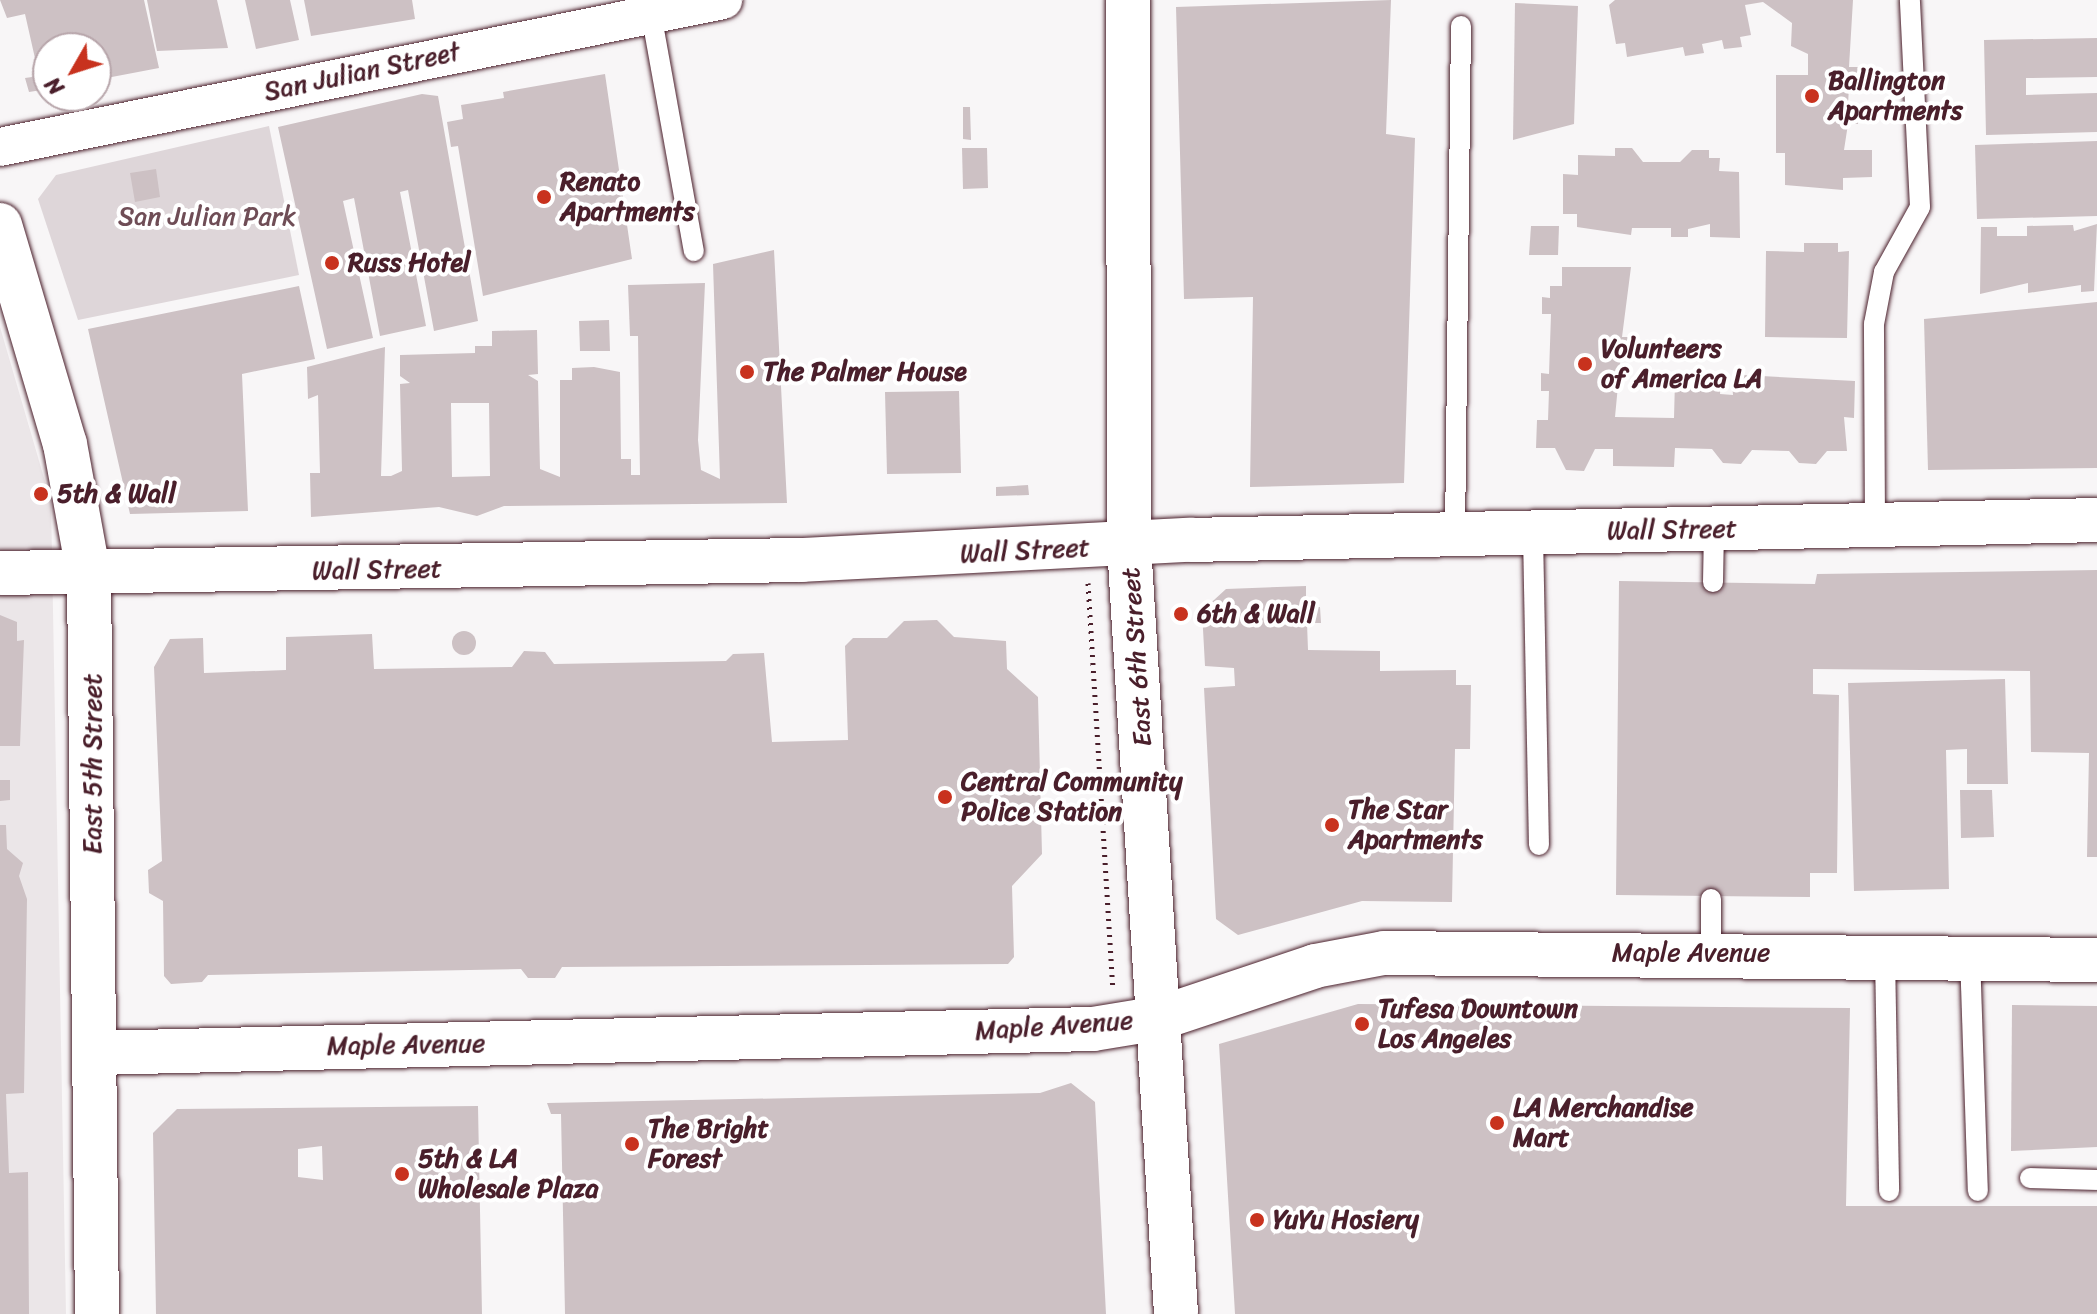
<!DOCTYPE html>
<style>
body{margin:0}
#map{position:relative;width:2097px;height:1314px;overflow:hidden;background:#f8f6f7;font-family:Sriracha,sans-serif}
div>[style]{position:absolute}
[style*='--x']{left:calc(var(--x)*1px);top:calc(var(--y)*1px);width:calc(var(--w)*1px);rotate:calc(var(--a)*1deg)}
.built>*{inset:0;background:#ebe6e8}
.green>*{inset:0;background:#ded6d9}
.building>*{inset:0;background:#cdc1c4}
.round{border-radius:50%}
.path>*{height:5px;margin-top:-2.5px;transform-origin:0;background:repeating-linear-gradient(90deg,#4a1f2b 0 2px,transparent 0 8px)}
.roads{filter:drop-shadow(0 0 2px #4a1f2b) drop-shadow(0 0 2px #4a1f2b)}
.service>*{height:20px;margin:-10px;padding:0 10px;transform-origin:10px;border-radius:10px;background:#fff}
.minor>*{height:38px;margin:-19px;padding:0 19px;transform-origin:19px;border-radius:19px;background:#fff}
.tertiary>*{height:44px;margin:-22px;padding:0 22px;transform-origin:22px;border-radius:22px;background:#fff}
.primary>*{height:44px;margin:-22px;padding:0 22px;transform-origin:22px;border-radius:22px;background:#fff}
.dots>*{width:22px;height:22px;translate:-50% -50%;box-sizing:border-box;border:4px solid #fff;border-radius:50%}
span{translate:-50% -50%;white-space:nowrap;text-align:center;line-height:1.15;-webkit-text-stroke:8px #fff;paint-order:stroke}
.street-label{font-size:26px;color:#4a1f2b}
.poi-label{font-size:26px;color:#4a1f2b;font-weight:700}
.left{translate:0 -50%;text-align:left}
.park-label{font-size:26px;color:#6f4d56}
.north{position:absolute;left:32px;top:32px;width:80px;height:80px;box-sizing:border-box;background:#fff;border:2px solid #b7a5aa;border-radius:50%;rotate:231deg;font-size:22px;font-weight:700;line-height:32px;text-align:center;color:#4a1f2b}
.north::after{content:'';display:block;margin:auto;width:28px;height:36px;background:#c8321e;clip-path:polygon(50% 0,100% 100%,50% 72%,0 100%)}
</style>
<div id="map">
<div class="built">
<i style="clip-path:polygon(0 327px,51px 502px,66px 1314px,0 1314px)"></i>
</div>
<div class="green">
<i style="clip-path:polygon(269px 126px,299px 275px,78px 320px,38px 199px,56px 175px)"></i>
</div>
<div class="building">
<i style="clip-path:polygon(0 0,144px 0,159px 68px,96px 80px,96px 48px,48px 48px,48px 89px,29px 92px,25px 78px,39px 76px,25px 14px,7px 18px)"></i>
<i style="clip-path:polygon(147px 0,217px 0,228px 48px,157px 51px)"></i>
<i style="clip-path:polygon(245px 0,290px 0,299px 40px,256px 49px)"></i>
<i style="clip-path:polygon(304px 0,412px 0,415px 19px,311px 36px)"></i>
<i style="clip-path:polygon(1391px 0,1386px 134px,1415px 138px,1404px 483px,1250px 487px,1253px 297px,1184px 299px,1176px 7px)"></i>
<i style="clip-path:polygon(1615px 0,1853px 0,1849px 67px,1859px 67px,1858px 86px,1849px 86px,1848px 105px,1858px 105px,1858px 124px,1848px 124px,1844px 150px,1872px 150px,1872px 177px,1843px 178px,1843px 190px,1785px 185px,1785px 153px,1776px 153px,1776px 75px,1808px 75px,1808px 54px,1791px 46px,1792px 23px,1763px 2px,1745px 5px,1751px 35px,1740px 37px,1742px 47px,1724px 49px,1722px 40px,1702px 44px,1704px 53px,1685px 56px,1683px 47px,1627px 57px,1625px 43px,1616px 44px,1609px 5px)"></i>
<i style="clip-path:polygon(1515px 3px,1578px 6px,1574px 124px,1513px 140px)"></i>
<i style="clip-path:polygon(2097px 38px,2097px 77px,2026px 78px,2026px 95px,2097px 93px,2097px 132px,1986px 135px,1984px 40px)"></i>
<i style="clip-path:polygon(605px 74px,632px 259px,483px 296px,458px 146px,451px 147px,447px 122px,463px 119px,461px 105px,504px 98px,503px 92px)"></i>
<i style="clip-path:polygon(422px 94px,438px 96px,478px 321px,434px 331px,408px 190px,400px 192px,426px 326px,380px 336px,354px 198px,343px 201px,373px 338px,327px 349px,278px 127px)"></i>
<i style="clip-path:polygon(963px 107px,970px 107px,971px 140px,963px 139px)"></i>
<i style="clip-path:polygon(2097px 141px,2097px 216px,1977px 219px,1975px 145px)"></i>
<i style="clip-path:polygon(962px 148px,987px 148px,988px 188px,963px 189px)"></i>
<i style="clip-path:polygon(1615px 148px,1632px 148px,1643px 162px,1680px 162px,1692px 150px,1709px 150px,1709px 158px,1720px 158px,1719px 171px,1739px 172px,1740px 238px,1710px 237px,1710px 224px,1688px 229px,1688px 237px,1671px 237px,1671px 228px,1632px 228px,1631px 235px,1577px 227px,1577px 214px,1563px 214px,1563px 174px,1578px 175px,1578px 155px,1615px 156px)"></i>
<i style="clip-path:polygon(156px 169px,160px 197px,135px 202px,130px 173px)"></i>
<i style="clip-path:polygon(2097px 224px,2094px 291px,2081px 292px,2081px 285px,2028px 293px,2028px 283px,1980px 294px,1981px 227px,1997px 227px,1997px 236px,2027px 236px,2027px 226px,2073px 225px,2074px 231px)"></i>
<i style="clip-path:polygon(1531px 226px,1559px 226px,1558px 255px,1529px 255px)"></i>
<i style="clip-path:polygon(1804px 243px,1838px 243px,1838px 252px,1849px 251px,1847px 338px,1765px 337px,1766px 251px,1804px 252px)"></i>
<i style="clip-path:polygon(evenodd,774px 250px,787px 503px,504px 506px,477px 516px,439px 507px,311px 517px,310px 473px,320px 473px,318px 395px,308px 399px,307px 367px,385px 347px,381px 476px,391px 476px,402px 471px,400px 384px,410px 383px,400px 376px,400px 355px,475px 353px,475px 346px,492px 346px,492px 331px,537px 330px,538px 374px,528px 375px,538px 381px,540px 469px,560px 477px,560px 380px,572px 380px,572px 368px,594px 367px,620px 372px,621px 459px,631px 459px,631px 475px,640px 475px,638px 336px,630px 336px,628px 285px,705px 283px,698px 440px,701px 470px,720px 479px,713px 264px,774px 250px,451px 403px,489px 403px,490px 476px,452px 477px,451px 403px)"></i>
<i style="clip-path:polygon(1562px 267px,1631px 267px,1622px 337px,1629px 337px,1629px 354px,1621px 354px,1615px 417px,1674px 418px,1675px 380px,1721px 381px,1720px 394px,1733px 395px,1732px 382px,1744px 382px,1743px 375px,1855px 381px,1854px 418px,1844px 417px,1847px 451px,1827px 451px,1816px 464px,1799px 463px,1789px 451px,1752px 450px,1741px 464px,1723px 463px,1712px 449px,1675px 448px,1674px 467px,1613px 466px,1613px 449px,1595px 449px,1584px 471px,1566px 470px,1555px 448px,1536px 448px,1537px 420px,1548px 420px,1549px 391px,1541px 391px,1541px 373px,1549px 374px,1551px 314px,1542px 314px,1542px 297px,1550px 298px,1550px 286px,1562px 286px)"></i>
<i style="clip-path:polygon(299px 286px,315px 359px,242px 374px,248px 511px,130px 514px,88px 329px)"></i>
<i style="clip-path:polygon(2097px 302px,2097px 468px,1928px 470px,1924px 319px)"></i>
<i style="clip-path:polygon(609px 320px,610px 351px,580px 351px,579px 321px)"></i>
<i style="clip-path:polygon(959px 391px,961px 473px,887px 474px,885px 392px)"></i>
<i style="clip-path:polygon(1028px 485px,1029px 495px,996px 496px,996px 487px)"></i>
<i style="clip-path:polygon(2097px 570px,2097px 857px,2087px 857px,2089px 753px,2031px 752px,2030px 671px,1813px 669px,1813px 694px,1839px 695px,1837px 873px,1810px 873px,1810px 897px,1616px 895px,1619px 581px,1815px 584px,1817px 574px)"></i>
<i style="clip-path:polygon(1306px 586px,1306px 607px,1320px 607px,1321px 623px,1307px 623px,1308px 650px,1380px 651px,1380px 671px,1456px 670px,1456px 685px,1471px 685px,1470px 749px,1455px 749px,1452px 902px,1362px 901px,1238px 935px,1216px 919px,1204px 688px,1235px 686px,1234px 668px,1205px 666px,1202px 611px,1226px 589px)"></i>
<i style="clip-path:polygon(0 615px,17px 622px,17px 641px,24px 640px,20px 746px,0 746px)"></i>
<i style="clip-path:polygon(937px 620px,954px 637px,1006px 641px,1007px 669px,1038px 697px,1042px 854px,1012px 886px,1014px 957px,1008px 964px,562px 967px,555px 978px,528px 978px,521px 969px,208px 975px,202px 982px,171px 984px,164px 976px,163px 901px,149px 893px,148px 870px,162px 861px,154px 667px,170px 639px,203px 638px,204px 673px,286px 670px,286px 637px,372px 634px,374px 669px,512px 667px,524px 651px,545px 652px,554px 664px,726px 661px,733px 654px,764px 653px,772px 742px,848px 740px,845px 646px,853px 638px,887px 638px,904px 621px)"></i>
<i class="round" style="left:452px;top:631px;width:24px;height:24px"></i>
<i style="clip-path:polygon(2005px 679px,2008px 784px,1967px 784px,1967px 749px,1946px 750px,1949px 889px,1854px 891px,1848px 683px)"></i>
<i style="clip-path:polygon(0 780px,10px 780px,10px 800px,0 801px)"></i>
<i style="clip-path:polygon(1960px 790px,1992px 790px,1994px 837px,1961px 838px)"></i>
<i style="clip-path:polygon(0 825px,6px 825px,7px 849px,23px 863px,19px 876px,27px 899px,24px 1093px,6px 1094px,9px 1173px,28px 1172px,29px 1314px,0 1314px)"></i>
<i style="clip-path:polygon(1358px 1004px,1850px 1008px,1846px 1206px,2097px 1206px,2097px 1314px,1235px 1314px,1219px 1044px)"></i>
<i style="clip-path:polygon(2012px 1005px,2097px 1006px,2097px 1147px,2011px 1151px)"></i>
<i style="clip-path:polygon(1071px 1083px,1095px 1102px,1106px 1314px,565px 1314px,561px 1114px,551px 1114px,547px 1103px,1040px 1093px)"></i>
<i style="clip-path:polygon(evenodd,478px 1106px,482px 1314px,156px 1314px,153px 1133px,177px 1109px,478px 1106px,322px 1146px,323px 1180px,298px 1177px,298px 1149px,322px 1146px)"></i>
</div>
<div class="path">
<i style="--x:1088;--y:583;--w:405;--a:86.5"></i>
</div>
<div class="roads">
<div class="service">
<i style="--x:651;--y:13;--w:242;--a:79.8"></i>
<i style="--x:1875;--y:525;--w:201;--a:-90.3"></i>
<i style="--x:1874;--y:324;--w:53;--a:-79.1"></i>
<i style="--x:1884;--y:272;--w:74;--a:-61"></i>
<i style="--x:1920;--y:207;--w:207;--a:-92.8"></i>
<i style="--x:1533;--y:534;--w:311;--a:88.9"></i>
<i style="--x:1455;--y:536;--w:510;--a:-89.33"></i>
<i style="--x:1713;--y:582;--w:53;--a:-88.9"></i>
<i style="--x:1711;--y:952;--w:53;--a:-90"></i>
<i style="--x:1885;--y:955;--w:236;--a:89"></i>
<i style="--x:1970;--y:955;--w:236;--a:88.1"></i>
<i style="--x:2030;--y:1178;--w:67;--a:1.7"></i>
</div>
<div class="minor">
<i style="--x:0;--y:147;--w:738;--a:-11.49"></i>
</div>
<div class="tertiary">
<i style="--x:0;--y:573;--w:802;--a:-0.93"></i>
<i style="--x:802;--y:560;--w:389;--a:-3"></i>
<i style="--x:1190;--y:540;--w:907;--a:-1.26"></i>
<i style="--x:96;--y:1053;--w:997;--a:-1.38"></i>
<i style="--x:1093;--y:1029;--w:68;--a:-9.3"></i>
<i style="--x:1160;--y:1018;--w:163;--a:-18.5"></i>
<i style="--x:1315;--y:966;--w:70;--a:-10.7"></i>
<i style="--x:1384;--y:953;--w:713;--a:0.56"></i>
</div>
<div class="primary">
<i style="--x:1128;--y:0;--w:545;--a:89.89"></i>
<i style="--x:1129;--y:545;--w:770;--a:86.5"></i>
<i style="--x:0;--y:225;--w:228;--a:73.5"></i>
<i style="--x:65;--y:444;--w:134;--a:79.7"></i>
<i style="--x:89;--y:576;--w:738;--a:89.38"></i>
</div>
</div>
<div class="dots">
<i style="left:1812px;top:96px;background:#c8321e"></i>
<i style="left:544px;top:197px;background:#c8321e"></i>
<i style="left:332px;top:263px;background:#c8321e"></i>
<i style="left:1585px;top:364px;background:#c8321e"></i>
<i style="left:747px;top:372px;background:#c8321e"></i>
<i style="left:41px;top:494px;background:#c8321e"></i>
<i style="left:1181px;top:614px;background:#c8321e"></i>
<i style="left:945px;top:797px;background:#c8321e"></i>
<i style="left:1332px;top:825px;background:#c8321e"></i>
<i style="left:1362px;top:1024px;background:#c8321e"></i>
<i style="left:1497px;top:1123px;background:#c8321e"></i>
<i style="left:632px;top:1144px;background:#c8321e"></i>
<i style="left:402px;top:1174px;background:#c8321e"></i>
<i style="left:1257px;top:1220px;background:#c8321e"></i>
</div>
<div class="street-label">
<span style="left:362px;top:72px;rotate:-12deg">San Julian Street</span>
<span style="left:1672px;top:530px;rotate:-1deg">Wall Street</span>
<span style="left:1025px;top:551px;rotate:-3deg">Wall Street</span>
<span style="left:377px;top:570px;rotate:-1deg">Wall Street</span>
<span style="left:1137px;top:657px;rotate:-94deg">East 6th Street</span>
<span style="left:93px;top:764px;rotate:-90deg">East 5th Street</span>
<span style="left:1691px;top:953px">Maple Avenue</span>
<span style="left:1054px;top:1026px;rotate:-4deg">Maple Avenue</span>
<span style="left:406px;top:1045px;rotate:-1deg">Maple Avenue</span>
</div>
<div class="poi-label">
<span class="left" style="left:1828px;top:96px">Ballington<br>Apartments</span>
<span class="left" style="left:560px;top:197px">Renato<br>Apartments</span>
<span class="left" style="left:348px;top:263px">Russ Hotel</span>
<span class="left" style="left:1601px;top:364px">Volunteers<br>of America LA</span>
<span class="left" style="left:763px;top:372px">The Palmer House</span>
<span class="left" style="left:57px;top:494px">5th &amp; Wall</span>
<span class="left" style="left:1197px;top:614px">6th &amp; Wall</span>
<span class="left" style="left:961px;top:797px">Central Community<br>Police Station</span>
<span class="left" style="left:1348px;top:825px">The Star<br>Apartments</span>
<span class="left" style="left:1378px;top:1024px">Tufesa Downtown<br>Los Angeles</span>
<span class="left" style="left:1513px;top:1123px">LA Merchandise<br>Mart</span>
<span class="left" style="left:648px;top:1144px">The Bright<br>Forest</span>
<span class="left" style="left:418px;top:1174px">5th &amp; LA<br>Wholesale Plaza</span>
<span class="left" style="left:1273px;top:1220px">YuYu Hosiery</span>
</div>
<div class="park-label">
<span style="left:207px;top:217px">San Julian Park</span>
</div>
<div class="north">N</div>
</div>
